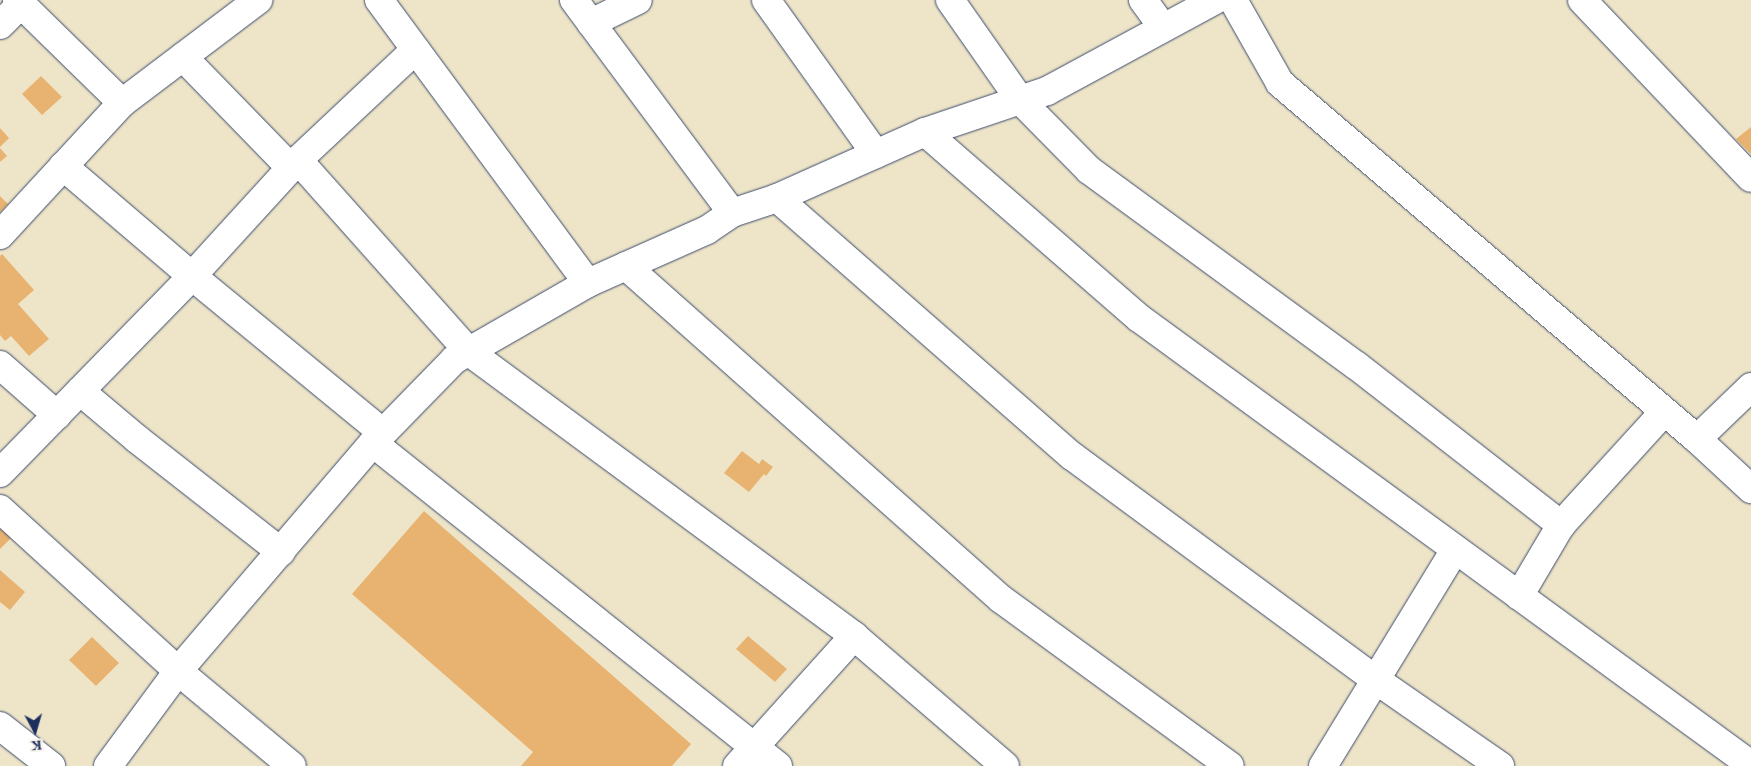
<!DOCTYPE html>
<style>
body{margin:0}
#map{position:relative;width:1751px;height:766px;overflow:hidden;background:#eee5c8;font-family:"EB Garamond",serif}
div>[style]{position:absolute}
[style*='--x']{left:calc(var(--x)*1px);top:calc(var(--y)*1px);width:calc(var(--w)*1px);rotate:calc(var(--a)*1deg)}
.building>*{inset:0;background:#e8b371}
.roads{filter:drop-shadow(0 0 1px #3b4a6e) drop-shadow(0 0 1px #3b4a6e)}
.minor>*{height:28px;margin:-14px;padding:0 14px;transform-origin:14px;border-radius:14px;background:#fff}
.tertiary>*{height:28px;margin:-14px;padding:0 14px;transform-origin:14px;border-radius:14px;background:#fff}
span{translate:-50% -50%;white-space:nowrap;text-align:center;line-height:1.15;-webkit-text-stroke:4.5px #f7f3e8;paint-order:stroke}
.north{position:absolute;left:10px;top:706px;width:50px;height:50px;-webkit-text-stroke:4px #f7f3e8;paint-order:stroke;rotate:174deg;font-size:14px;font-weight:700;line-height:20px;text-align:center;color:#1b2f5e}
.north::after{content:'';display:block;margin:auto;width:18px;height:22px;background:#1b2f5e;clip-path:polygon(50% 0,100% 100%,50% 72%,0 100%)}
</style>
<div id="map">
<div class="building">
<i style="clip-path:polygon(41px 76px,62px 97px,42px 115px,22px 94px)"></i>
<i style="clip-path:polygon(1751px 127px,1751px 154px,1736px 139px)"></i>
<i style="clip-path:polygon(0 128px,9px 138px,0 147px)"></i>
<i style="clip-path:polygon(0 148px,7px 156px,0 162px)"></i>
<i style="clip-path:polygon(0 196px,8px 204px,0 212px)"></i>
<i style="clip-path:polygon(2px 254px,34px 290px,18px 304px,49px 339px,29px 356px,11px 336px,5px 341px,0 335px,0 256px)"></i>
<i style="clip-path:polygon(742px 451px,759px 464px,762px 459px,773px 467px,766px 476px,764px 474px,749px 492px,724px 473px)"></i>
<i style="clip-path:polygon(424px 511px,691px 744px,672px 766px,521px 766px,533px 752px,352px 594px)"></i>
<i style="clip-path:polygon(0 527px,11px 538px,0 549px)"></i>
<i style="clip-path:polygon(0 570px,25px 592px,10px 610px,0 602px)"></i>
<i style="clip-path:polygon(748px 636px,787px 669px,775px 682px,736px 649px)"></i>
<i style="clip-path:polygon(92px 637px,119px 663px,96px 686px,69px 660px)"></i>
</div>
<div class="roads">
<div class="minor">
<i style="--x:17;--y:0;--w:147;--a:44.4"></i>
<i style="--x:379;--y:0;--w:352;--a:53.6"></i>
<i style="--x:574;--y:0;--w:265;--a:53.4"></i>
<i style="--x:766;--y:0;--w:189;--a:54.5"></i>
<i style="--x:950;--y:0;--w:122;--a:55"></i>
<i style="--x:1020;--y:100;--w:98;--a:45.4"></i>
<i style="--x:1089;--y:170;--w:332;--a:36.2"></i>
<i style="--x:1357;--y:366;--w:259;--a:37.9"></i>
<i style="--x:1143;--y:0;--w:34;--a:54"></i>
<i style="--x:1233;--y:0;--w:95;--a:60.5"></i>
<i style="--x:1280;--y:83;--w:548;--a:40.49"></i>
<i style="--x:1697;--y:439;--w:74;--a:42.8"></i>
<i style="--x:1582;--y:0;--w:245;--a:46.5"></i>
<i style="--x:591;--y:23;--w:52;--a:-26.1"></i>
<i style="--x:0;--y:25;--w:30;--a:-45"></i>
<i style="--x:183;--y:57;--w:155;--a:45.8"></i>
<i style="--x:925;--y:132;--w:284;--a:41"></i>
<i style="--x:1139;--y:318;--w:758;--a:36.14"></i>
<i style="--x:298;--y:160;--w:256;--a:48.3"></i>
<i style="--x:468;--y:351;--w:480;--a:36.4"></i>
<i style="--x:854;--y:636;--w:199;--a:40.7"></i>
<i style="--x:63;--y:166;--w:170;--a:40.5"></i>
<i style="--x:192;--y:276;--w:247;--a:39.4"></i>
<i style="--x:777;--y:198;--w:392;--a:41.2"></i>
<i style="--x:1072;--y:456;--w:378;--a:36.4"></i>
<i style="--x:1376;--y:680;--w:151;--a:34.7"></i>
<i style="--x:0;--y:235;--w:180;--a:-47.3"></i>
<i style="--x:122;--y:103;--w:171;--a:-37.1"></i>
<i style="--x:626;--y:266;--w:502;--a:41.61"></i>
<i style="--x:1001;--y:599;--w:283;--a:36.1"></i>
<i style="--x:0;--y:365;--w:76;--a:41.3"></i>
<i style="--x:80;--y:391;--w:75;--a:40.1"></i>
<i style="--x:137;--y:439;--w:183;--a:38.1"></i>
<i style="--x:1697;--y:439;--w:75;--a:-43.9"></i>
<i style="--x:373;--y:443;--w:518;--a:38.57"></i>
<i style="--x:0;--y:473;--w:275;--a:-45.7"></i>
<i style="--x:192;--y:276;--w:157;--a:-47.6"></i>
<i style="--x:298;--y:160;--w:161;--a:-43.2"></i>
<i style="--x:0;--y:509;--w:241;--a:42.3"></i>
<i style="--x:178;--y:671;--w:148;--a:39.8"></i>
<i style="--x:1519;--y:596;--w:82;--a:-59.4"></i>
<i style="--x:1561;--y:525;--w:153;--a:-47.7"></i>
<i style="--x:0;--y:726;--w:65;--a:38.1"></i>
<i style="--x:737;--y:766;--w:175;--a:-48"></i>
<i style="--x:1323;--y:766;--w:253;--a:-58.6"></i>
</div>
<div class="tertiary">
<i style="--x:108;--y:766;--w:118;--a:-53.6"></i>
<i style="--x:178;--y:671;--w:300;--a:-49.5"></i>
<i style="--x:373;--y:443;--w:116;--a:-45.7"></i>
<i style="--x:454;--y:360;--w:155;--a:-29.9"></i>
<i style="--x:588;--y:283;--w:130;--a:-24"></i>
<i style="--x:707;--y:230;--w:30;--a:-34"></i>
<i style="--x:732;--y:213;--w:47;--a:-18.4"></i>
<i style="--x:777;--y:198;--w:162;--a:-24"></i>
<i style="--x:925;--y:132;--w:129;--a:-18.6"></i>
<i style="--x:1047;--y:91;--w:191;--a:-28.4"></i>
</div>
</div>
<div class="north">K</div>
</div>
